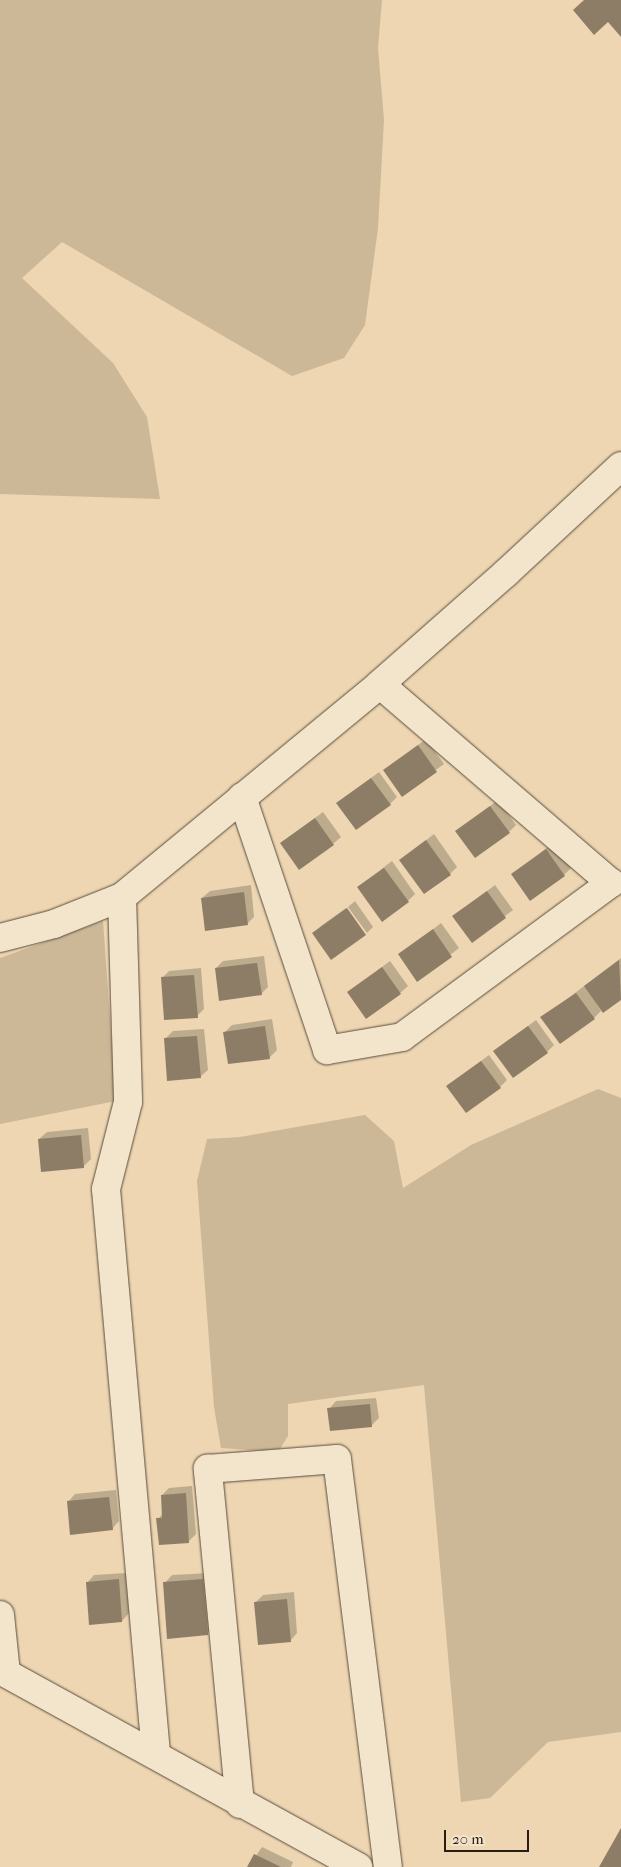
<!DOCTYPE html>
<style>
body{margin:0}
#map{position:relative;width:621px;height:1867px;overflow:hidden;background:#edd6b1;font-family:"IM FELL French Canon",serif}
div>[style]{position:absolute}
[style*='--x']{left:calc(var(--x)*1px);top:calc(var(--y)*1px);width:calc(var(--w)*1px);rotate:calc(var(--a)*1deg)}
.green>*{inset:0;background:#ccb796}
.shadow>*{inset:0;background:#0003}
.building>*{inset:0;background:#8e7d66}
.roads{filter:drop-shadow(0 0 1px #594b3c) drop-shadow(0 0 1px #594b3c)}
.minor>*{height:28px;margin:-14px;padding:0 14px;transform-origin:14px;border-radius:14px;background:#f3e4cc}
span{translate:-50% -50%;white-space:nowrap;text-align:center;line-height:1.15;-webkit-text-stroke:4px #f3e4cc;paint-order:stroke}
.scale{position:absolute;left:444px;top:1830px;width:85px;height:22px;box-sizing:border-box;border:2px solid #281d15;border-top:0;padding-left:6px;font-size:15px;line-height:18px;white-space:nowrap;color:#281d15;-webkit-text-stroke:4px #f3e4cc;paint-order:stroke}
</style>
<div id="map">
<div class="green">
<i style="clip-path:polygon(0 0,382px 0,378px 48px,384px 120px,378px 228px,365px 325px,344px 358px,292px 376px,62px 242px,22px 278px,113px 363px,147px 417px,160px 499px,0 494px)"></i>
<i style="clip-path:polygon(103px 921px,116px 1101px,0 1124px,0 958px)"></i>
<i style="clip-path:polygon(598px 1089px,621px 1098px,621px 1732px,548px 1742px,490px 1798px,461px 1802px,424px 1385px,288px 1404px,288px 1436px,278px 1452px,221px 1448px,214px 1407px,197px 1181px,207px 1139px,240px 1137px,365px 1115px,394px 1141px,403px 1188px,471px 1145px)"></i>
</div>
<div class="shadow">
<i style="clip-path:polygon(426px 739px,444px 764px,402px 795px,385px 770px)"></i>
<i style="clip-path:polygon(379px 772px,397px 797px,390px 804px,338px 803px)"></i>
<i style="clip-path:polygon(498px 800px,516px 825px,509px 832px,457px 831px)"></i>
<i style="clip-path:polygon(323px 812px,341px 837px,333px 844px,282px 843px)"></i>
<i style="clip-path:polygon(434px 834px,457px 867px,450px 874px,401px 860px)"></i>
<i style="clip-path:polygon(553px 843px,571px 868px,564px 875px,513px 874px)"></i>
<i style="clip-path:polygon(392px 861px,415px 894px,408px 901px,358px 887px)"></i>
<i style="clip-path:polygon(251px 885px,254px 917px,247px 924px,202px 898px,210px 891px)"></i>
<i style="clip-path:polygon(495px 885px,513px 910px,472px 941px,454px 916px)"></i>
<i style="clip-path:polygon(355px 901px,373px 927px,367px 933px,348px 907px)"></i>
<i style="clip-path:polygon(346px 908px,365px 934px,314px 933px,321px 926px)"></i>
<i style="clip-path:polygon(441px 923px,459px 948px,418px 980px,400px 955px)"></i>
<i style="clip-path:polygon(264px 956px,268px 987px,261px 994px,216px 968px,223px 961px)"></i>
<i style="clip-path:polygon(621px 958px,621px 998px,604px 1011px,587px 988px,601px 1011px,594px 1018px,542px 1018px)"></i>
<i style="clip-path:polygon(390px 961px,408px 986px,400px 993px,348px 993px)"></i>
<i style="clip-path:polygon(201px 968px,204px 1009px,197px 1016px,162px 978px,169px 971px)"></i>
<i style="clip-path:polygon(272px 1019px,277px 1050px,269px 1058px,225px 1032px,232px 1025px)"></i>
<i style="clip-path:polygon(536px 1020px,554px 1045px,547px 1052px,494px 1051px)"></i>
<i style="clip-path:polygon(204px 1029px,208px 1070px,200px 1077px,165px 1039px,173px 1031px)"></i>
<i style="clip-path:polygon(489px 1055px,507px 1080px,500px 1087px,448px 1086px)"></i>
<i style="clip-path:polygon(88px 1128px,91px 1159px,83px 1167px,39px 1139px,47px 1132px)"></i>
<i style="clip-path:polygon(376px 1398px,379px 1418px,371px 1426px,329px 1409px,336px 1401px)"></i>
<i style="clip-path:polygon(192px 1486px,196px 1534px,189px 1541px,158px 1519px,163px 1513px,162px 1495px,169px 1488px)"></i>
<i style="clip-path:polygon(116px 1490px,119px 1521px,112px 1529px,68px 1502px,75px 1494px)"></i>
<i style="clip-path:polygon(126px 1573px,129px 1613px,122px 1621px,87px 1583px,94px 1575px)"></i>
<i style="clip-path:polygon(210px 1573px,214px 1626px,207px 1634px,165px 1583px,172px 1575px)"></i>
<i style="clip-path:polygon(294px 1592px,297px 1633px,290px 1641px,256px 1602px,263px 1595px)"></i>
<i style="clip-path:polygon(262px 1847px,293px 1862px,291px 1867px,248px 1867px)"></i>
</div>
<div class="building">
<i style="clip-path:polygon(584px 0,621px 0,621px 37px,608px 22px,594px 35px,573px 10px)"></i>
<i style="clip-path:polygon(418px 745px,437px 772px,402px 797px,383px 770px)"></i>
<i style="clip-path:polygon(371px 778px,391px 805px,356px 830px,336px 803px)"></i>
<i style="clip-path:polygon(490px 806px,510px 833px,475px 858px,455px 831px)"></i>
<i style="clip-path:polygon(315px 818px,334px 845px,299px 870px,280px 843px)"></i>
<i style="clip-path:polygon(426px 840px,451px 875px,424px 894px,399px 860px)"></i>
<i style="clip-path:polygon(546px 849px,565px 876px,530px 901px,511px 874px)"></i>
<i style="clip-path:polygon(384px 868px,409px 902px,382px 922px,357px 887px)"></i>
<i style="clip-path:polygon(487px 891px,506px 918px,472px 943px,452px 916px)"></i>
<i style="clip-path:polygon(244px 892px,248px 925px,205px 931px,201px 898px)"></i>
<i style="clip-path:polygon(347px 908px,366px 935px,331px 960px,312px 933px)"></i>
<i style="clip-path:polygon(433px 929px,452px 957px,417px 982px,398px 954px)"></i>
<i style="clip-path:polygon(619px 960px,621px 1000px,603px 1013px,584px 986px)"></i>
<i style="clip-path:polygon(257px 963px,262px 995px,219px 1001px,215px 968px)"></i>
<i style="clip-path:polygon(382px 967px,401px 994px,366px 1019px,347px 992px)"></i>
<i style="clip-path:polygon(194px 975px,198px 1018px,164px 1020px,161px 977px)"></i>
<i style="clip-path:polygon(576px 993px,595px 1019px,560px 1044px,540px 1017px)"></i>
<i style="clip-path:polygon(265px 1026px,270px 1059px,228px 1064px,223px 1032px)"></i>
<i style="clip-path:polygon(528px 1026px,548px 1053px,513px 1078px,493px 1051px)"></i>
<i style="clip-path:polygon(197px 1036px,201px 1078px,167px 1081px,164px 1038px)"></i>
<i style="clip-path:polygon(481px 1061px,501px 1088px,466px 1113px,446px 1086px)"></i>
<i style="clip-path:polygon(81px 1135px,84px 1168px,41px 1172px,38px 1139px)"></i>
<i style="clip-path:polygon(370px 1404px,372px 1427px,330px 1431px,327px 1408px)"></i>
<i style="clip-path:polygon(186px 1493px,189px 1543px,159px 1545px,156px 1518px,162px 1518px,161px 1495px)"></i>
<i style="clip-path:polygon(109px 1497px,113px 1530px,70px 1535px,67px 1501px)"></i>
<i style="clip-path:polygon(119px 1579px,122px 1622px,89px 1625px,86px 1582px)"></i>
<i style="clip-path:polygon(203px 1579px,208px 1635px,167px 1639px,163px 1582px)"></i>
<i style="clip-path:polygon(287px 1599px,291px 1642px,258px 1645px,254px 1602px)"></i>
<i style="clip-path:polygon(621px 1828px,621px 1867px,599px 1867px)"></i>
<i style="clip-path:polygon(254px 1854px,281px 1867px,247px 1867px)"></i>
</div>
<div class="roads">
<div class="minor">
<i style="--x:242;--y:797;--w:267;--a:71.4"></i>
<i style="--x:327;--y:1050;--w:76;--a:-9.8"></i>
<i style="--x:402;--y:1037;--w:260;--a:-36.4"></i>
<i style="--x:611;--y:883;--w:305;--a:-139.3"></i>
<i style="--x:122;--y:897;--w:205;--a:88.3"></i>
<i style="--x:128;--y:1102;--w:90;--a:104.2"></i>
<i style="--x:106;--y:1189;--w:567;--a:84.94"></i>
<i style="--x:0;--y:938;--w:56;--a:-14.5"></i>
<i style="--x:54;--y:924;--w:73;--a:-21.7"></i>
<i style="--x:122;--y:897;--w:335;--a:-39.5"></i>
<i style="--x:380;--y:684;--w:168;--a:-41.4"></i>
<i style="--x:506;--y:573;--w:157;--a:-42.9"></i>
<i style="--x:0;--y:1615;--w:58;--a:84.1"></i>
<i style="--x:0;--y:1670;--w:409;--a:28.8"></i>
<i style="--x:240;--y:1804;--w:337;--a:-95.5"></i>
<i style="--x:208;--y:1469;--w:129;--a:-4.4"></i>
<i style="--x:337;--y:1459;--w:411;--a:82.9"></i>
</div>
</div>
<div class="scale">20 m</div>
</div>
